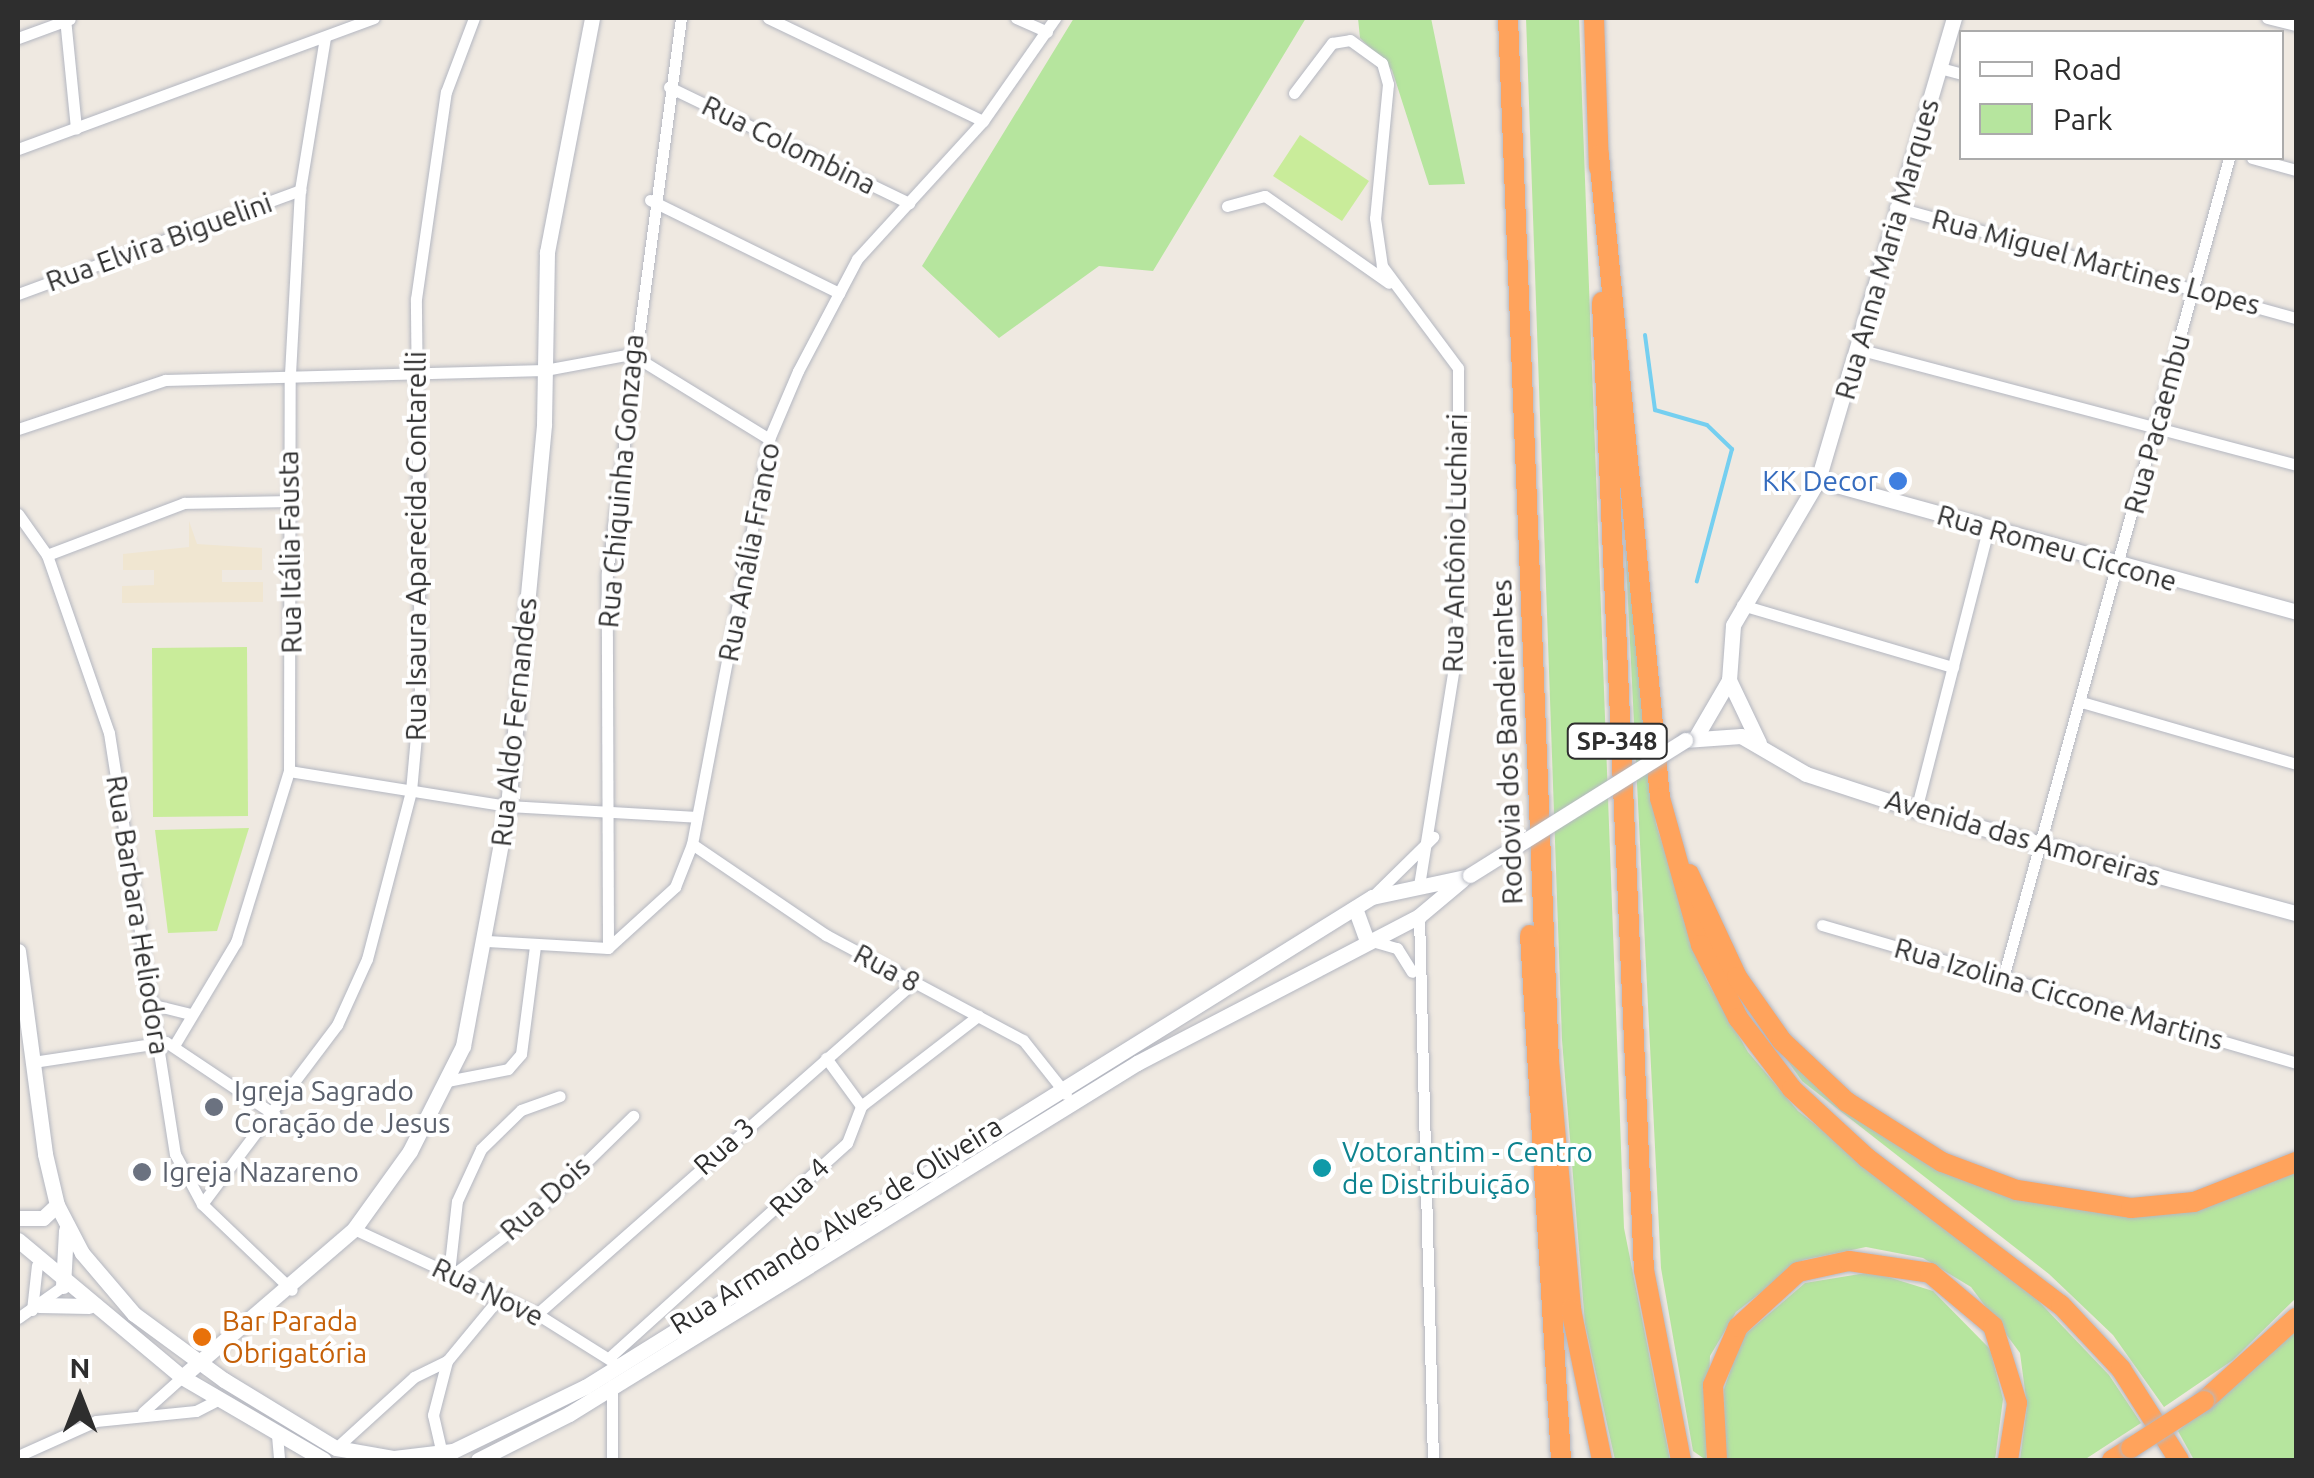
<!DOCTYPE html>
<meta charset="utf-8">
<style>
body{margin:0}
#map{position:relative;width:2314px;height:1478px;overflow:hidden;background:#efe9e1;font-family:Ubuntu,sans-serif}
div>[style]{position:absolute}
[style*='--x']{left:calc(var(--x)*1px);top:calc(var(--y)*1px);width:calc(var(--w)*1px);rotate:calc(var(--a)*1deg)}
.education>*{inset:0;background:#f0e6d1}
.green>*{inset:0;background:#b6e59e}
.pitch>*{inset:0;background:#c9ec9a}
.stream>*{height:4px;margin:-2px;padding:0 2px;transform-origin:2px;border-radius:2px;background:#75cff0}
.roads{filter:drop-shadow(0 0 2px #b4b7c1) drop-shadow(0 0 2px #b4b7c1)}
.street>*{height:11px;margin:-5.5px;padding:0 5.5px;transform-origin:5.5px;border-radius:5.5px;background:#fff}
.secondary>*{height:15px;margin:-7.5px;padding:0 7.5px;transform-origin:7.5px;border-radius:7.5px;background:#fff}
.highway>*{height:20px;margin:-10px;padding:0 10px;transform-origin:10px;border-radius:10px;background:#ffa35c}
.bridges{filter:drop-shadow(0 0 2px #b4b7c1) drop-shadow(0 0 2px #b4b7c1)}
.secondary-bridge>*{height:15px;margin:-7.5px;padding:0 7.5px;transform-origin:7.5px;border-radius:7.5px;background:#fff}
.highway-bridge>*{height:20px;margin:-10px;padding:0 10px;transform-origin:10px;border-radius:10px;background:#ffa35c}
.dots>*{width:28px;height:28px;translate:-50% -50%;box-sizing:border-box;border:5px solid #fff;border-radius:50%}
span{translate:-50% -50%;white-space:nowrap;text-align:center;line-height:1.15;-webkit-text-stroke:8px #fff;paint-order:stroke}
.shield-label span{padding:2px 8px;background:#fff;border:2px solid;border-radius:8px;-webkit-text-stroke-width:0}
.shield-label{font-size:25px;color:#2e2e2e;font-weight:700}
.street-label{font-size:28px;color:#2e2e2e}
.shop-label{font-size:28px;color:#366cbe}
.right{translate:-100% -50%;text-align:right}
.worship-label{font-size:28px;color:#5b616d}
.left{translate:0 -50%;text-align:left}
.culture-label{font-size:28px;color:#0d838f}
.food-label{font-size:28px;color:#c56008}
.frame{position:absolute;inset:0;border:20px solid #2e2e2e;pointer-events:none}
.legend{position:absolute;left:1959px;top:30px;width:325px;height:130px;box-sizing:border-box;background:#fff;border:2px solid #ababab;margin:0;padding:12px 18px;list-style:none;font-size:30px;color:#2e2e2e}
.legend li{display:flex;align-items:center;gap:20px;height:50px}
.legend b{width:50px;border:2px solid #ababab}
.north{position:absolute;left:30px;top:1348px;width:100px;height:100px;-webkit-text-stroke:8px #fff;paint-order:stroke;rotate:0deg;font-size:28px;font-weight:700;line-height:40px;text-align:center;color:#2e2e2e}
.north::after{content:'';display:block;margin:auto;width:35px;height:45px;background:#2e2e2e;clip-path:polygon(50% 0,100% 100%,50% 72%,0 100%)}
</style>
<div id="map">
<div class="education">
<i style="clip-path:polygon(189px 521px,197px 544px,262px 548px,262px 570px,222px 570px,222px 582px,263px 582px,263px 602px,122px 603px,122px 586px,154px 585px,154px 570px,123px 570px,123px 554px,189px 547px)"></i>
</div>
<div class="green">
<i style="clip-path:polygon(1074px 18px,1306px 18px,1153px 271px,1099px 266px,999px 338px,922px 266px)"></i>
<i style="clip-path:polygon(1358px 18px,1431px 18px,1465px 184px,1429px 185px,1392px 70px,1360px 38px)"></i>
<i style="clip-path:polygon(1526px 18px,1579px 18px,1624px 1228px,1670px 1460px,1615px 1460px,1585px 1324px,1562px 1040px)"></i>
<i style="clip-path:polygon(1625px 541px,1656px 824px,1706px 979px,1748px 1052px,1798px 1111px,2029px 1291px,2109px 1375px,2141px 1423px,2084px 1460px,2020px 1460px,2027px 1406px,2020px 1353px,1971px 1287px,1923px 1258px,1866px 1247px,1803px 1260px,1736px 1312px,1710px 1356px,1706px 1460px,1693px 1451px,1661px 1268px)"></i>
<i style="clip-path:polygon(1736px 988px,1808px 1076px,2026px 1200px,2103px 1213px,2215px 1204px,2296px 1168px,2296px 1298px,2233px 1360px,2164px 1407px,2113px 1335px,2049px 1274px,1802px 1081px)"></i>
<i style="clip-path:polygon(1872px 1272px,1933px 1291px,1990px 1349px,2003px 1399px,1995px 1460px,1725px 1460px,1724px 1389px,1742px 1337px,1805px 1283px)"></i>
<i style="clip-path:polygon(2296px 1331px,2296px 1460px,2194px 1460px,2178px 1431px)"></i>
</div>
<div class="pitch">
<i style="clip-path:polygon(1300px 135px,1369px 181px,1342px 221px,1273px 176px)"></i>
<i style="clip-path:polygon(247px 647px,248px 816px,153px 817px,152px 648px)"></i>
<i style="clip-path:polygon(249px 828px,217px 931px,168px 933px,155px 830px)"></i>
</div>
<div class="stream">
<i style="--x:1645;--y:335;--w:76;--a:82.4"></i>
<i style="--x:1655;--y:410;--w:54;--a:16.1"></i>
<i style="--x:1707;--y:425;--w:35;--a:44"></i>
<i style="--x:1732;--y:449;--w:137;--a:104.9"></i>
</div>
<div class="roads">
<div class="street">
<i style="--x:65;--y:18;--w:111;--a:84.3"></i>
<i style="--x:768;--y:18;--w:238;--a:25.6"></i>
<i style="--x:1016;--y:18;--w:34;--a:24"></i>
<i style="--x:2267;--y:18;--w:30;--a:14"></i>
<i style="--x:18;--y:38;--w:55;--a:-20.1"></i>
<i style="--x:1940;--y:68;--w:23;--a:15"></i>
<i style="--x:669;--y:87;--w:267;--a:25.8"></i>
<i style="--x:1294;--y:93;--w:63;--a:-52.8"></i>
<i style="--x:1332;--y:43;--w:18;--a:-9"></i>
<i style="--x:1350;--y:40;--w:39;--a:36"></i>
<i style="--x:1382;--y:63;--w:22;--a:74"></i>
<i style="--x:1388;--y:84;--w:135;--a:95.5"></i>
<i style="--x:1375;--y:218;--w:49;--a:81.7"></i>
<i style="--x:1382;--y:266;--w:127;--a:53.3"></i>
<i style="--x:1458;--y:368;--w:274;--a:90"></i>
<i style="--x:1458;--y:642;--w:247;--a:99.1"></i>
<i style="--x:18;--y:149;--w:379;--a:-20.2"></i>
<i style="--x:2252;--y:158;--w:46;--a:15.3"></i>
<i style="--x:650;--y:200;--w:211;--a:26.2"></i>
<i style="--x:1227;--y:206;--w:39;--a:-15"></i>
<i style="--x:1265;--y:196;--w:151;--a:35.1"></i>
<i style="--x:1895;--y:207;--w:416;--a:15.5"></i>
<i style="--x:18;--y:294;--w:301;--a:-20.2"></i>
<i style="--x:1858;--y:349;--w:453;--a:14.8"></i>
<i style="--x:18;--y:429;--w:155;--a:-18.4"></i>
<i style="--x:165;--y:380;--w:380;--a:-1.5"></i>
<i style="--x:545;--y:370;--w:87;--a:-10.5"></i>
<i style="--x:631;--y:354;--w:162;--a:31.6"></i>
<i style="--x:18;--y:514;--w:50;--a:54.7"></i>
<i style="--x:47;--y:555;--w:188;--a:70.8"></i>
<i style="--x:109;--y:733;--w:426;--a:81.1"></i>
<i style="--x:175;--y:1154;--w:57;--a:61.6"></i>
<i style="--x:202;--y:1204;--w:124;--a:43.7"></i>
<i style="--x:47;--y:555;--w:147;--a:-20.8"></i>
<i style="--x:184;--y:503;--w:104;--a:-1.1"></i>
<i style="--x:1742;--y:605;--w:220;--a:16.4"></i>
<i style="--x:2085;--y:703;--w:220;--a:16.1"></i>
<i style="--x:289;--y:771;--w:222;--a:9.1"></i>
<i style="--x:508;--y:806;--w:189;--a:3.3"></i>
<i style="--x:1916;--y:810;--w:290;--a:-75.6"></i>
<i style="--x:692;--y:844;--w:162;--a:34.2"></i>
<i style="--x:826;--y:935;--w:223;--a:28.1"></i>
<i style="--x:1023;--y:1040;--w:69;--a:51.5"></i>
<i style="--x:1372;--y:897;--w:86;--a:-44.5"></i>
<i style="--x:1419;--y:916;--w:544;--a:88.53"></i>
<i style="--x:1822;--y:925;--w:494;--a:16.2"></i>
<i style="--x:487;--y:941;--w:121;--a:3.3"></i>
<i style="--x:608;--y:948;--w:91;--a:-42.3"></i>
<i style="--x:675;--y:887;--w:46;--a:-68.4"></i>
<i style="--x:692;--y:844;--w:412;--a:-79.2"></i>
<i style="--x:769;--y:439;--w:74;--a:-66.9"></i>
<i style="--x:798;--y:371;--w:127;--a:-62.2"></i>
<i style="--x:857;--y:259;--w:187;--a:-47.6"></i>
<i style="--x:983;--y:121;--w:126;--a:-55"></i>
<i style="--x:1372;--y:941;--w:26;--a:16"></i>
<i style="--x:1397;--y:948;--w:28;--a:58"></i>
<i style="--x:608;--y:948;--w:374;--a:-90.2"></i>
<i style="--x:607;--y:574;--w:561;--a:-82.42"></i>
<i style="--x:2003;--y:978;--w:851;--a:-74.59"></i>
<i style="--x:154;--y:1005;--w:38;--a:14"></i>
<i style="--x:175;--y:1044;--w:119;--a:-59.1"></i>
<i style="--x:236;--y:942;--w:179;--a:-72.8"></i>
<i style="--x:289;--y:771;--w:397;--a:-89.9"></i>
<i style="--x:290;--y:374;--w:184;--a:-86.9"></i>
<i style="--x:300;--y:190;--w:154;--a:-80.7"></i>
<i style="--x:826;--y:1058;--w:59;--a:53.9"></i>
<i style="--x:33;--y:1062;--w:134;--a:-8.6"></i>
<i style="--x:166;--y:1042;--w:131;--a:33.8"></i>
<i style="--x:447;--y:1081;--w:62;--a:-11.1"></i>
<i style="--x:508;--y:1069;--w:20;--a:-49"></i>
<i style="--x:521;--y:1054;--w:109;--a:-82.6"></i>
<i style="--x:202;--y:1204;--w:224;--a:-53"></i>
<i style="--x:337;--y:1025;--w:72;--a:-65.6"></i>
<i style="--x:367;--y:959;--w:174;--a:-75.3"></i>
<i style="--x:411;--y:791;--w:98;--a:-84.8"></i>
<i style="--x:420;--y:693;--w:394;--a:-90.6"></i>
<i style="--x:416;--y:299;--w:209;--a:-81.8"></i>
<i style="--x:446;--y:92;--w:79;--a:-69.3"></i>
<i style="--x:354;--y:1229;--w:202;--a:24.9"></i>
<i style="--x:537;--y:1314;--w:89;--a:32.1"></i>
<i style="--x:449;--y:1273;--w:72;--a:-83.7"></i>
<i style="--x:457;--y:1201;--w:57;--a:-65.2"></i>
<i style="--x:481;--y:1149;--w:56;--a:-44.3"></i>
<i style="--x:521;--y:1110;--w:41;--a:-19.7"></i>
<i style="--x:454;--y:1274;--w:101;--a:-37.3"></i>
<i style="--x:534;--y:1213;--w:139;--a:-44.4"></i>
<i style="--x:32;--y:1310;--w:45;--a:-83.7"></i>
<i style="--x:537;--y:1314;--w:502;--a:-41.37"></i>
<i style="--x:18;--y:1318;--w:55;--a:-35.4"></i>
<i style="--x:611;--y:1356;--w:318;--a:-42.1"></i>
<i style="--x:847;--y:1143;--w:40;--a:-69"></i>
<i style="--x:861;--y:1106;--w:148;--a:-37.6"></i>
<i style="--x:143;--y:1412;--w:52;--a:-41.9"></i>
<i style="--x:277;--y:1435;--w:25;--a:85"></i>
<i style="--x:336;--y:1448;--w:105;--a:-42.3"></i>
<i style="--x:414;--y:1377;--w:37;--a:-26"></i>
<i style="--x:442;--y:1454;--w:40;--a:-103"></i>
<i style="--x:433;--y:1415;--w:56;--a:-75.5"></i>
<i style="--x:447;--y:1361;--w:83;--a:-50.4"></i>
<i style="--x:18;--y:1456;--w:85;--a:-24.2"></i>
<i style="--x:96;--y:1421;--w:100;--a:-5.7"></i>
<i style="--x:196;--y:1411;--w:25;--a:-27"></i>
<i style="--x:612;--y:1460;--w:75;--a:-90"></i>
</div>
<div class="secondary">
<i style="--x:1818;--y:480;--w:496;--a:15.4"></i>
<i style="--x:1697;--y:735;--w:64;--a:-59.8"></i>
<i style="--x:1685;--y:740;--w:56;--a:-4.1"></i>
<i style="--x:1741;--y:736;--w:75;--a:30.3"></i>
<i style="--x:1806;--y:774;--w:116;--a:18.1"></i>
<i style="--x:1916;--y:810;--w:394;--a:15.2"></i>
<i style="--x:1759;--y:743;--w:70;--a:-115.5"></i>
<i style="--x:1729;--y:680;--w:55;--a:-85.8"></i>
<i style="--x:1733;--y:625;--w:168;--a:-59.6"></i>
<i style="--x:1818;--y:480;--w:482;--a:-73.6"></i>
<i style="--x:1355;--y:908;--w:35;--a:70"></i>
<i style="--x:18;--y:951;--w:205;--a:82.4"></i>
<i style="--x:45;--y:1154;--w:52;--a:76.8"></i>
<i style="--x:57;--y:1205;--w:54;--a:62.5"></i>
<i style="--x:82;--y:1253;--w:80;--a:49.6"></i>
<i style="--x:134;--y:1314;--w:112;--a:36.3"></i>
<i style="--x:224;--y:1380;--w:131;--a:31.3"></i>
<i style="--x:336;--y:1448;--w:59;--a:9.8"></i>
<i style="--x:394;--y:1458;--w:59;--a:-6.8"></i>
<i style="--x:453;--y:1451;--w:147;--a:-25.9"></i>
<i style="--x:585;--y:1387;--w:927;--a:-31.91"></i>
<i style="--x:1372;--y:897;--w:95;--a:-12.1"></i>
<i style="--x:18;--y:1218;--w:25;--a:0"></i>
<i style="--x:43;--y:1218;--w:19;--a:-43"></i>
<i style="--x:18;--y:1240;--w:214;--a:39.9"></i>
<i style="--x:182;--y:1377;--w:164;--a:30.3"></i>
<i style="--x:63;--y:1286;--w:56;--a:-86.9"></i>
<i style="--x:39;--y:1305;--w:50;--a:1.1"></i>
<i style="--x:182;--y:1377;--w:227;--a:-40.7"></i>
<i style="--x:354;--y:1229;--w:96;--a:-54.3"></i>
<i style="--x:410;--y:1151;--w:118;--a:-63.2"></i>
<i style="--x:463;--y:1046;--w:244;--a:-79.4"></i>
<i style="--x:508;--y:806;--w:384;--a:-84.6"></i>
<i style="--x:544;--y:424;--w:172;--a:-89"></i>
<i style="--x:547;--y:252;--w:238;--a:-79.1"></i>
<i style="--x:478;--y:1460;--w:102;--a:-26.8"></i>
<i style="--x:569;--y:1414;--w:668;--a:-31.71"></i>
<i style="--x:1137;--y:1063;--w:318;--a:-27.5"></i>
<i style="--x:1419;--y:916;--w:56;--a:-39.9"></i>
</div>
<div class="highway">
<i style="--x:1508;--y:18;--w:1044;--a:87.75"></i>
<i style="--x:1549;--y:1061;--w:249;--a:84.9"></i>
<i style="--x:1571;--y:1309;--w:154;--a:78.4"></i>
<i style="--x:1594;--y:18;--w:150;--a:88.1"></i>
<i style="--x:1599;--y:155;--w:646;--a:84.58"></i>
<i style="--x:1660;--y:798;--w:153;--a:74.4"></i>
<i style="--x:1701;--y:945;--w:82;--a:63.1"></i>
<i style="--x:1738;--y:1018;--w:89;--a:52.7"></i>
<i style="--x:1792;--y:1089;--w:102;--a:42.6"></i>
<i style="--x:1867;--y:1158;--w:243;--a:37.2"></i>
<i style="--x:2061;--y:1305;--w:88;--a:46.8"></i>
<i style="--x:2121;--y:1369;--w:108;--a:57.5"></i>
<i style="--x:1602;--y:302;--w:969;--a:87.52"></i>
<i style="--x:1644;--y:1270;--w:194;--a:79"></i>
<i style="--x:1689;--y:874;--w:114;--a:65"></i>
<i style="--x:1737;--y:977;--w:78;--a:54.9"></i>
<i style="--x:1782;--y:1041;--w:89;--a:43.2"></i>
<i style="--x:1847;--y:1102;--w:112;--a:32.3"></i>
<i style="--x:1942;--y:1162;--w:80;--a:20.5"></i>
<i style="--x:2017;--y:1190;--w:115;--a:9"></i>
<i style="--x:2131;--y:1208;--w:63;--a:-5.4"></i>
<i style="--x:2194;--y:1202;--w:110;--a:-21.4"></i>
<i style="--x:1530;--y:935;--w:526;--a:86.62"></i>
<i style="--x:2204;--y:1401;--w:124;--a:-42.1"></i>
<i style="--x:1717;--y:1460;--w:75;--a:-93.1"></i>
<i style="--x:1713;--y:1385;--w:63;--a:-66.7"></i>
<i style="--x:1738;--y:1327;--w:81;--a:-42.5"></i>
<i style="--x:1798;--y:1272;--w:52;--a:-12.2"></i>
<i style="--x:1849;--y:1261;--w:82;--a:8.4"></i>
<i style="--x:1930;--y:1273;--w:82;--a:40.1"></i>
<i style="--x:1993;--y:1326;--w:81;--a:72.7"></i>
<i style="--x:2017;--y:1403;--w:58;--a:99"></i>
<i style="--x:2112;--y:1460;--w:22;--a:-32"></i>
</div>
</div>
<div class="bridges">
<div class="secondary-bridge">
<i style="--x:1470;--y:875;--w:254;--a:-32.1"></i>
</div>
<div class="highway-bridge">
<i style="--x:2131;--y:1448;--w:87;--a:-32.8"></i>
</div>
</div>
<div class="dots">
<i style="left:1898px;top:481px;background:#3f7fe0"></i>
<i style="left:214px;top:1107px;background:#6b7280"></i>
<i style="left:1322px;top:1168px;background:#0f9aa8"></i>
<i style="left:142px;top:1172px;background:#6b7280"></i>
<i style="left:202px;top:1337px;background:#e8710a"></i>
</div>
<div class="shield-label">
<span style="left:1617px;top:741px">SP-348</span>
</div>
<div class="street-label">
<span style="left:789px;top:145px;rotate:26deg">Rua Colombina</span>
<span style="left:159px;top:242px;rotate:-20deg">Rua Elvira Biguelini</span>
<span style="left:1887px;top:249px;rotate:-74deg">Rua Anna Maria Marques</span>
<span style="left:2096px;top:262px;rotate:15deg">Rua Miguel Martines Lopes</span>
<span style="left:2157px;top:424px;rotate:-75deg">Rua Pacaembu</span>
<span style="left:621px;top:481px;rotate:-85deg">Rua Chiquinha Gonzaga</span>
<span style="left:1455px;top:543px;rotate:-89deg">Rua Antônio Luchiari</span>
<span style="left:416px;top:546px;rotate:-90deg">Rua Isaura Aparecida Contarelli</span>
<span style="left:2057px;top:548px;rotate:16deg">Rua Romeu Ciccone</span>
<span style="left:290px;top:552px;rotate:-91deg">Rua Itália Fausta</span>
<span style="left:749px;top:552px;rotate:-79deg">Rua Anália Franco</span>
<span style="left:514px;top:722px;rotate:-84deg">Rua Aldo Fernandes</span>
<span style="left:1507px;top:742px;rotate:-92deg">Rodovia dos Bandeirantes</span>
<span style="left:2023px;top:838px;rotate:16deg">Avenida das Amoreiras</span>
<span style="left:138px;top:915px;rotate:81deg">Rua Barbara Heliodora</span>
<span style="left:887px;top:968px;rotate:28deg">Rua 8</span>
<span style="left:2059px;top:994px;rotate:16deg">Rua Izolina Ciccone Martins</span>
<span style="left:724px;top:1146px;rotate:-42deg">Rua 3</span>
<span style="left:799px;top:1187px;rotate:-44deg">Rua 4</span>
<span style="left:545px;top:1198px;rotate:-42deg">Rua Dois</span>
<span style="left:836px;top:1225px;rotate:-32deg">Rua Armando Alves de Oliveira</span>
<span style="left:488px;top:1292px;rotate:26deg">Rua Nove</span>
</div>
<div class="shop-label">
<span class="right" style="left:1878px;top:481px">KK Decor</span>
</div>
<div class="worship-label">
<span class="left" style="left:234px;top:1107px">Igreja Sagrado<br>Coração de Jesus</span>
<span class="left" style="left:162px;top:1172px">Igreja Nazareno</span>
</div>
<div class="culture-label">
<span class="left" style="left:1342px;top:1168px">Votorantim - Centro<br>de Distribuição</span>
</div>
<div class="food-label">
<span class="left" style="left:222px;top:1337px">Bar Parada<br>Obrigatória</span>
</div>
<div class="frame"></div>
<ul class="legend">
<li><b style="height:12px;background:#fff"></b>Road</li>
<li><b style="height:28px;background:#b6e59e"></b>Park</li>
</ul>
<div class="north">N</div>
</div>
